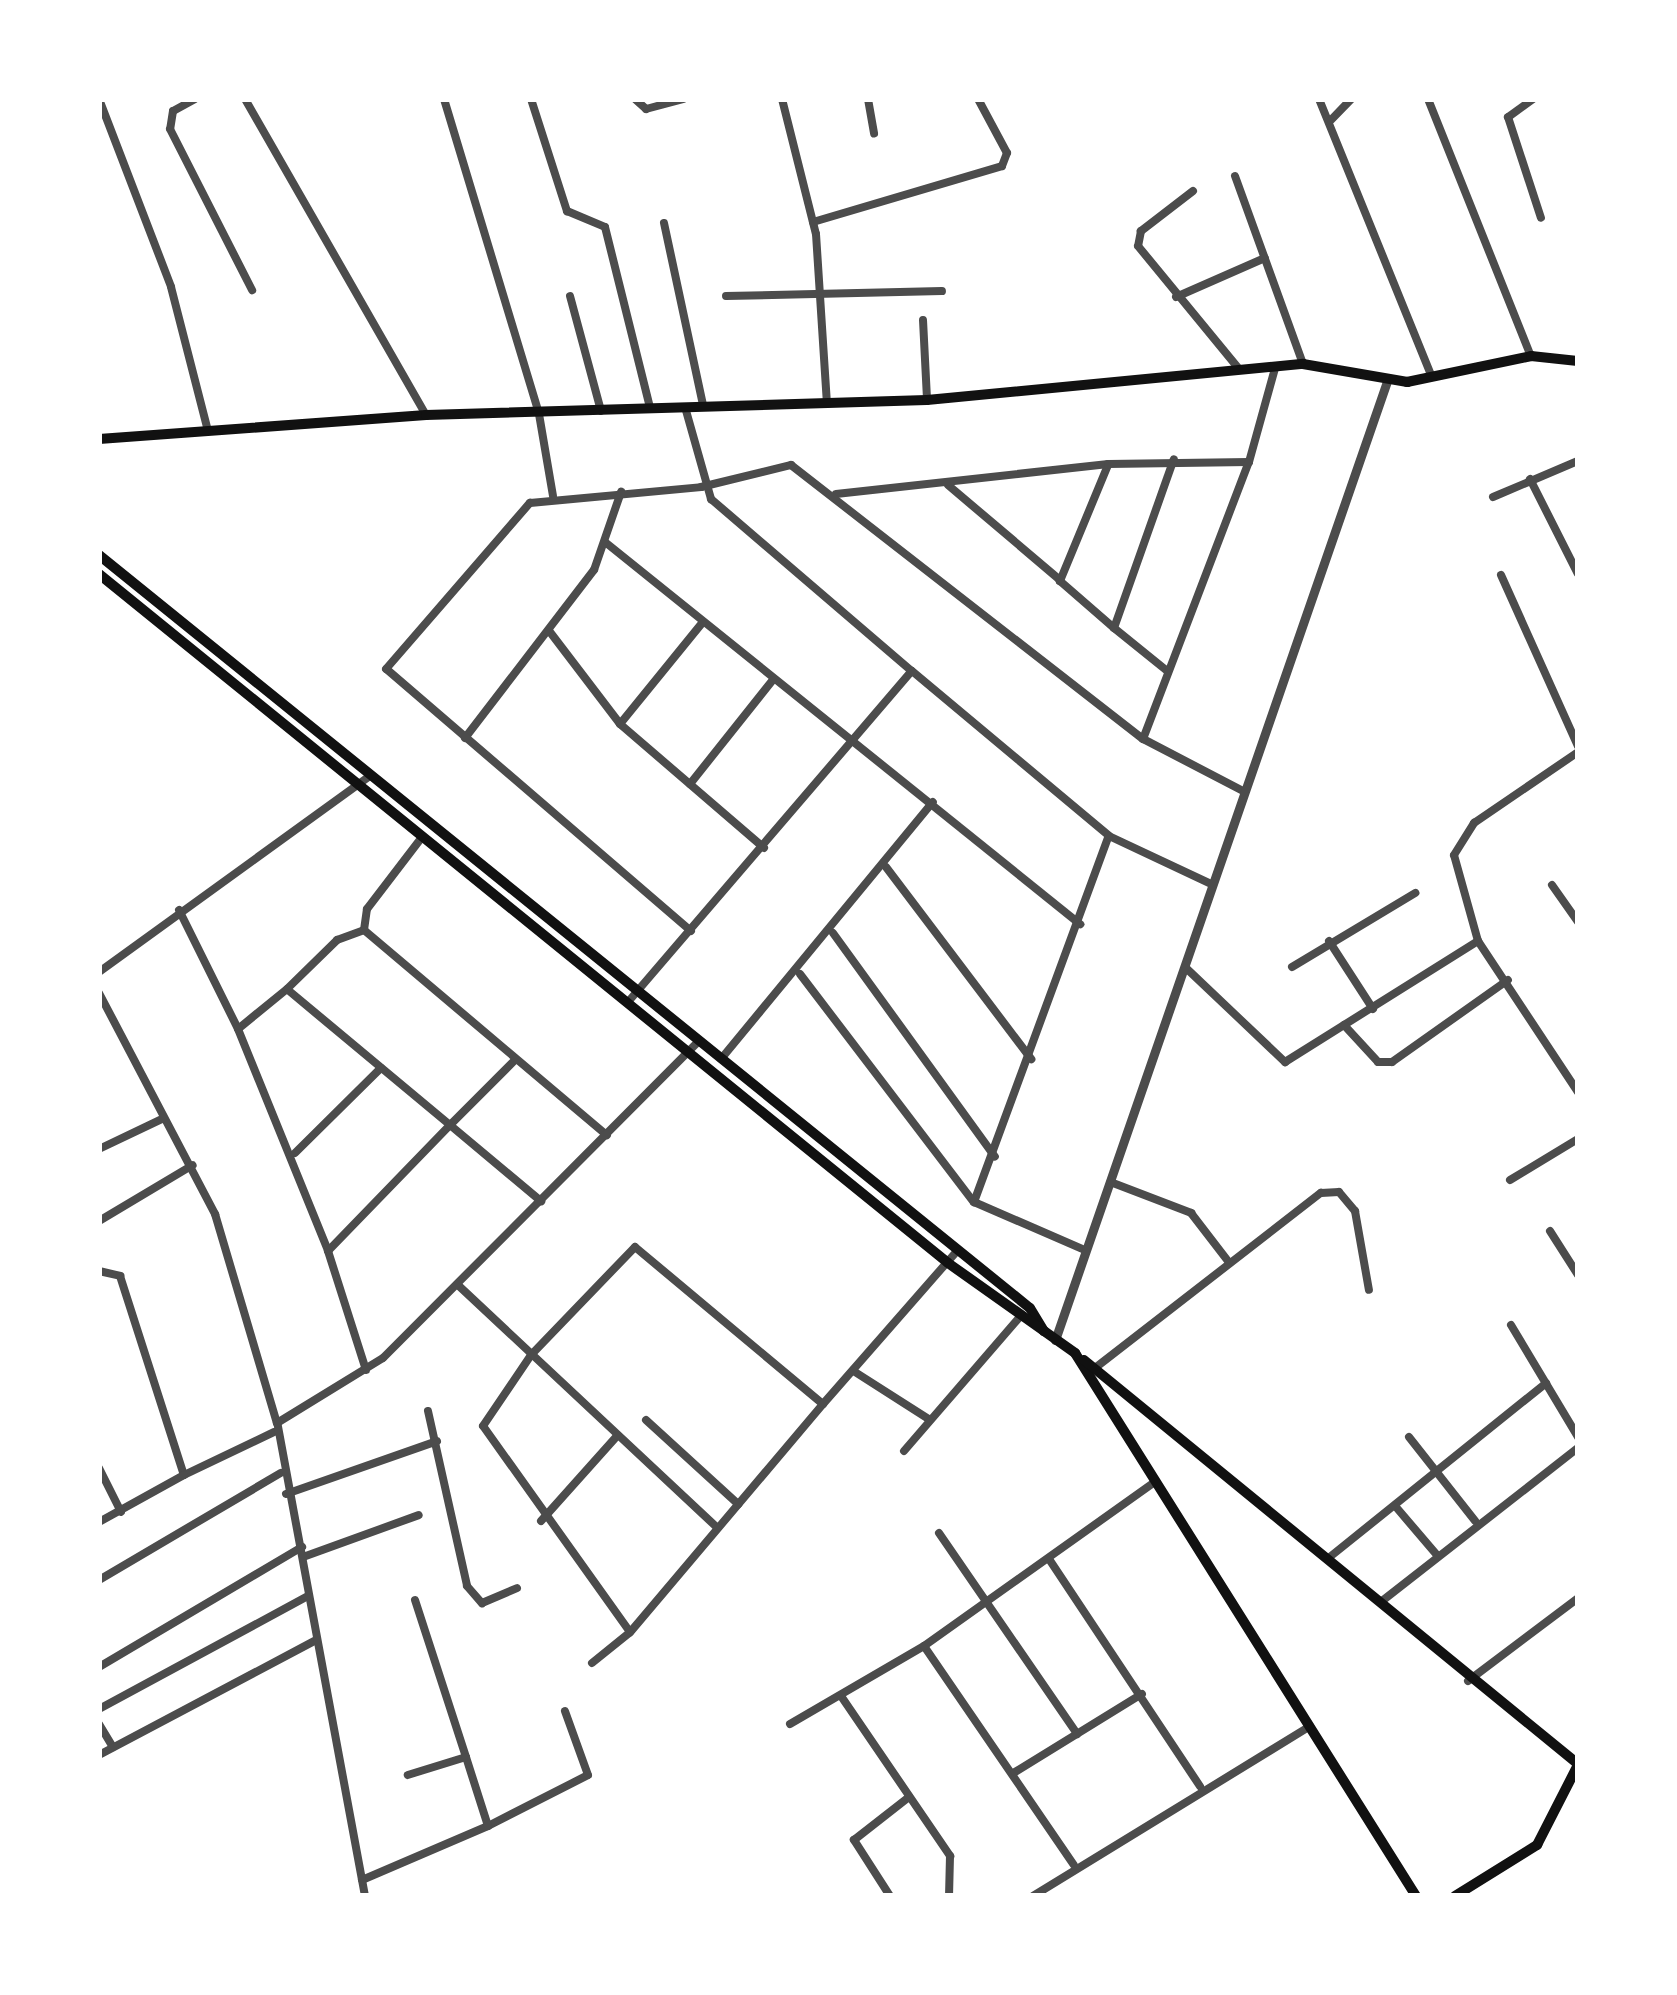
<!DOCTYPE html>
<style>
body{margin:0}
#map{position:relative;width:1677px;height:1995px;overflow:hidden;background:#fff;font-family:"Source Serif 4",serif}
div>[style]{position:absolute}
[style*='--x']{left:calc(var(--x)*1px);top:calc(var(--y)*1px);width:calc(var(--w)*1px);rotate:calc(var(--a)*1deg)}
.minor>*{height:8px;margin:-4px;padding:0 4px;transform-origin:4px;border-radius:4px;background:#4c4c4c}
.tertiary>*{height:9px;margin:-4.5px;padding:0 4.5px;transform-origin:4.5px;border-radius:4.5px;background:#4c4c4c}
.secondary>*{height:10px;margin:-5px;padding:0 5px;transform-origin:5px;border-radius:5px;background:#111}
.primary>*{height:10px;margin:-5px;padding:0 5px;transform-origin:5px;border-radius:5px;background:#111}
span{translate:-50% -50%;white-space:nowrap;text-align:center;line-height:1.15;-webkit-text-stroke:9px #fff;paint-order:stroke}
.frame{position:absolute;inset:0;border:102px solid #fff;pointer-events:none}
</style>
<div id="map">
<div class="minor">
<i style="--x:99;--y:99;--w:201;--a:69"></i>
<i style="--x:171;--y:287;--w:149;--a:75.6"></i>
<i style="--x:195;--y:99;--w:25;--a:151"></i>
<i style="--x:173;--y:111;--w:18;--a:99"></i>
<i style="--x:170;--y:129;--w:181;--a:63"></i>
<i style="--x:245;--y:99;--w:364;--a:60.2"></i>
<i style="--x:444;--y:99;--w:329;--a:73.2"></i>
<i style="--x:539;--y:414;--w:83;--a:80.3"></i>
<i style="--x:531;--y:99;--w:118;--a:72.2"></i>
<i style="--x:567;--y:211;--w:41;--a:22.8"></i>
<i style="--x:605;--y:227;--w:187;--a:76"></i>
<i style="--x:635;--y:99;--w:15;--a:42"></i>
<i style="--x:646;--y:109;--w:39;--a:-15"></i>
<i style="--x:782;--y:99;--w:139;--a:75.9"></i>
<i style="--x:816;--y:234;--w:169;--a:86.3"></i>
<i style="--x:868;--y:99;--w:35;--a:80"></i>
<i style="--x:1319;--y:99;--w:300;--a:67.9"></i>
<i style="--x:1428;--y:99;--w:277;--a:68.2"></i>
<i style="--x:1533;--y:99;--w:31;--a:144"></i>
<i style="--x:1508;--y:117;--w:106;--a:71.9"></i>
<i style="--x:1331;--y:120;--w:29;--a:-46"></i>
<i style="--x:1235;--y:176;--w:200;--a:70.1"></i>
<i style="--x:1193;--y:191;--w:66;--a:142.4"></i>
<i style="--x:1141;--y:231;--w:15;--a:101"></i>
<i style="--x:1138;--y:246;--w:159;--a:50.6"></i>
<i style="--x:813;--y:222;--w:197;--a:-16.5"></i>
<i style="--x:1002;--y:166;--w:14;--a:-69"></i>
<i style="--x:1007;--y:153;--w:61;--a:-118.2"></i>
<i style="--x:664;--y:223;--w:186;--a:77.9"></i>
<i style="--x:570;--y:296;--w:119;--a:74.9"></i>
<i style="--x:726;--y:296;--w:216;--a:-1.3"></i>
<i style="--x:1176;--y:297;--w:97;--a:-23.7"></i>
<i style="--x:923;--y:320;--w:80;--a:87.1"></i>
<i style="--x:685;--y:407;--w:96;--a:74.2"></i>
<i style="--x:711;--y:499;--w:265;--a:40.6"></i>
<i style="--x:1108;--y:465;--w:126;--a:112.5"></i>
<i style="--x:1060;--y:581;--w:72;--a:41"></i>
<i style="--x:1530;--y:479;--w:106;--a:63.2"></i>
<i style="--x:948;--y:485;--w:147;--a:40.3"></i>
<i style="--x:836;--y:494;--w:274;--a:-6.3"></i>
<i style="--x:1108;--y:464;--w:141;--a:-0.8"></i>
<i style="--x:1249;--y:462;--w:98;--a:-74.5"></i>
<i style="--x:1493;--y:497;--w:92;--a:-23"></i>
<i style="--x:605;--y:542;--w:610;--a:38.81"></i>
<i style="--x:1501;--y:575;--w:188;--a:65.8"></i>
<i style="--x:550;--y:632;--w:116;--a:52.7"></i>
<i style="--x:620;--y:724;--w:130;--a:-50.9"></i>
<i style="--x:1166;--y:670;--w:67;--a:-141.1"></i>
<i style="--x:1114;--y:628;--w:179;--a:-70.5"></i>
<i style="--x:620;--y:724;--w:190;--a:40.7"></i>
<i style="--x:465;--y:738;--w:212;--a:-52.5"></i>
<i style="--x:594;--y:570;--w:83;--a:-70.9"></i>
<i style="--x:690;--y:784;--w:132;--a:-51.5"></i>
<i style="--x:1245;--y:792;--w:115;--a:-152.5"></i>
<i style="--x:1143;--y:739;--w:297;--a:-69.1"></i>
<i style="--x:886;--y:867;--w:241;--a:52.9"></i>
<i style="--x:1552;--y:885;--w:45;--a:54.9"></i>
<i style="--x:179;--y:910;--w:133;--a:63.6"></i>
<i style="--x:364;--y:930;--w:21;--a:-82"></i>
<i style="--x:367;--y:909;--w:91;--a:-52.6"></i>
<i style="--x:691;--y:931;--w:402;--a:-139.3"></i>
<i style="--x:386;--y:669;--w:220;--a:-49.1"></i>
<i style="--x:530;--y:503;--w:172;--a:-5.3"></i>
<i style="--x:701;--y:487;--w:93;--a:-13.7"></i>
<i style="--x:791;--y:465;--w:446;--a:37.9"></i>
<i style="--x:833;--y:933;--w:276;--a:54.1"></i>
<i style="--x:1329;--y:941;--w:81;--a:57.1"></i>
<i style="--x:1478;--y:941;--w:89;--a:-105.6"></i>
<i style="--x:1454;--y:855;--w:38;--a:-58"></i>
<i style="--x:1474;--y:823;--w:126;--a:-34.3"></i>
<i style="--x:1292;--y:967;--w:144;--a:-31"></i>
<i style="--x:1186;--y:968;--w:137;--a:43.5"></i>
<i style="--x:1285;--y:1062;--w:228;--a:-32.1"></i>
<i style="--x:1478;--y:941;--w:181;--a:56.5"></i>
<i style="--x:99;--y:972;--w:336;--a:-35.9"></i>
<i style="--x:800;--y:974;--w:287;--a:52.7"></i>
<i style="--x:974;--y:1202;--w:121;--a:23.4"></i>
<i style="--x:287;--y:989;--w:63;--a:140.8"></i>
<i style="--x:238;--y:1029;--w:240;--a:67.9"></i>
<i style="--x:99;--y:993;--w:250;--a:62.3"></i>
<i style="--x:215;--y:1214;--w:218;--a:73.5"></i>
<i style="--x:628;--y:1002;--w:436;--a:-49.4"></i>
<i style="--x:912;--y:671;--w:257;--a:39.9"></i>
<i style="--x:1109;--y:836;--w:115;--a:25.2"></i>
<i style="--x:1344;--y:1025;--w:50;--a:47.4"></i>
<i style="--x:1378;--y:1062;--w:14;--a:0"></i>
<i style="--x:1392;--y:1062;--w:142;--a:-35.3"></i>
<i style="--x:721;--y:1059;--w:333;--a:-50.5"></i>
<i style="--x:515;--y:1060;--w:92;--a:135"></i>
<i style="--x:450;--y:1125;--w:212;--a:-140.2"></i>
<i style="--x:287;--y:989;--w:70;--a:-44.4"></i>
<i style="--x:337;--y:940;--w:29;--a:-20"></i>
<i style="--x:364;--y:930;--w:318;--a:40.2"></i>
<i style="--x:99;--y:1149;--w:70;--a:-25.5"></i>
<i style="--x:295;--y:1153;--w:121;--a:-44.7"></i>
<i style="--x:1510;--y:1180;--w:79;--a:-31.1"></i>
<i style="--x:1113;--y:1183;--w:84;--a:21"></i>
<i style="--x:1191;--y:1213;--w:61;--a:52.4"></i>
<i style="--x:974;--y:1202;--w:390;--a:-69.8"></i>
<i style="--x:99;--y:1221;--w:109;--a:-30.8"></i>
<i style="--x:1550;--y:1231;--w:52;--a:57.5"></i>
<i style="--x:635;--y:1247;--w:245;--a:39.9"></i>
<i style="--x:823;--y:1404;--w:299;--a:130.2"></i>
<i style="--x:630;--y:1632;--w:253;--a:-125.5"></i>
<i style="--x:483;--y:1426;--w:86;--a:-55.9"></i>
<i style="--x:531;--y:1355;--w:150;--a:-46.1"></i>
<i style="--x:99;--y:1271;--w:22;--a:13"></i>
<i style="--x:120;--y:1276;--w:209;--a:72.2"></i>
<i style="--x:184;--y:1475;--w:100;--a:-25.5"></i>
<i style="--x:459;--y:1286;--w:354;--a:43.1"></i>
<i style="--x:1511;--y:1325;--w:131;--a:59.1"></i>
<i style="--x:1095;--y:1368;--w:286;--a:-37.8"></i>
<i style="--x:1321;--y:1193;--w:18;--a:-3"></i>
<i style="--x:1339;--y:1192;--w:25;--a:50"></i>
<i style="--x:1355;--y:1211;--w:80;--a:80"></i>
<i style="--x:366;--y:1370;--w:125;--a:-107.7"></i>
<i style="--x:328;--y:1251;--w:175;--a:-45.9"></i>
<i style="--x:450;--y:1125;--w:119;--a:39.9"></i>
<i style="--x:855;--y:1372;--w:89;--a:32.6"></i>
<i style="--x:823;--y:1404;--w:203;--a:-48.8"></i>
<i style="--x:428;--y:1411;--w:179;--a:77.4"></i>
<i style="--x:467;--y:1586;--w:23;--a:49"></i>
<i style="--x:482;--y:1603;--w:38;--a:-23"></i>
<i style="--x:646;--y:1420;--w:125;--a:42.4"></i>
<i style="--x:1409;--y:1437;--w:107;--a:51.8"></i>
<i style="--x:904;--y:1451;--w:176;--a:-49.2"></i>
<i style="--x:99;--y:1468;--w:49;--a:63.4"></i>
<i style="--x:286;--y:1494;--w:160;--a:-19.3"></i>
<i style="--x:1396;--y:1507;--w:62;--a:49.6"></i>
<i style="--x:541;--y:1521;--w:115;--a:-48.2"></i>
<i style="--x:99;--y:1522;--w:97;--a:-28.9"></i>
<i style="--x:939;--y:1533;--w:244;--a:55.5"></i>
<i style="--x:1331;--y:1556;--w:276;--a:-38.8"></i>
<i style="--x:303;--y:1557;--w:123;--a:-19.9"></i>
<i style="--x:1049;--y:1559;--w:273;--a:56.4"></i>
<i style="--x:99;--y:1580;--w:211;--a:-30.5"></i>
<i style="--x:415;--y:1600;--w:165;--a:72"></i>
<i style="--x:1382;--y:1601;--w:249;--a:-38"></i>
<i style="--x:924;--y:1646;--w:265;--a:55.6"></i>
<i style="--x:592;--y:1663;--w:48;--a:-39"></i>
<i style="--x:99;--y:1667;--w:236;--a:-30.6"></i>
<i style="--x:1468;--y:1681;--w:138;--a:-37"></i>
<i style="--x:841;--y:1696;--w:194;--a:55.7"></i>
<i style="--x:950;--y:1856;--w:40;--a:91.4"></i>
<i style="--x:99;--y:1709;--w:238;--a:-28.4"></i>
<i style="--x:99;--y:1724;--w:27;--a:59"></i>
<i style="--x:790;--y:1724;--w:155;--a:-30.2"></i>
<i style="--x:924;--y:1646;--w:283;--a:-35.4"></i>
<i style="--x:99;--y:1755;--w:246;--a:-27.9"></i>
<i style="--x:1015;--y:1772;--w:149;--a:-31.6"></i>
<i style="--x:488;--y:1826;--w:112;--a:-27"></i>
<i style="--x:588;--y:1775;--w:68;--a:-109.8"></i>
<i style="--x:362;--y:1880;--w:137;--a:-23.2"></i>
<i style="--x:488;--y:1826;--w:72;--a:-107.7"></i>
<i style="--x:466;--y:1757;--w:61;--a:162.8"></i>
<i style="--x:365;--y:1896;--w:481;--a:-100.5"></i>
<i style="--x:277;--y:1423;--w:124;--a:-31.5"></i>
<i style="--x:383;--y:1358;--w:448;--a:-45.1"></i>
<i style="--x:890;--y:1896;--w:67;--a:-122.7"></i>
<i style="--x:854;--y:1840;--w:70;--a:-38"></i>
<i style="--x:1033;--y:1896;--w:325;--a:-31.5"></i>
</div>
<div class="tertiary">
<i style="--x:1055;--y:1340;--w:1015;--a:-70.9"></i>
</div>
<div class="secondary">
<i style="--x:99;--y:439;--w:328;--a:-4.2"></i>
<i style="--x:426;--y:415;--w:501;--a:-1.71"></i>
<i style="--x:927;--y:400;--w:378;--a:-5.5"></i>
<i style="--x:1303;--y:364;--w:106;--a:9.8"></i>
<i style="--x:1407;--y:382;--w:127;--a:-11.8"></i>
<i style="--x:1531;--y:356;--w:47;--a:6.1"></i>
</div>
<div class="primary">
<i style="--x:99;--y:555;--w:1197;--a:38.97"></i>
<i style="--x:1030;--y:1308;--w:27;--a:59"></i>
<i style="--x:99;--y:574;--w:1093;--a:39.06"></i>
<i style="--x:948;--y:1263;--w:156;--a:35.3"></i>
<i style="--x:1075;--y:1353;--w:641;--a:57.87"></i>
<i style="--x:1084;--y:1360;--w:638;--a:39.28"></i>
<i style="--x:1455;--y:1896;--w:97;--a:-31.9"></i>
<i style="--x:1537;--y:1845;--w:90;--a:-62.9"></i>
</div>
<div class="frame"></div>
</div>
